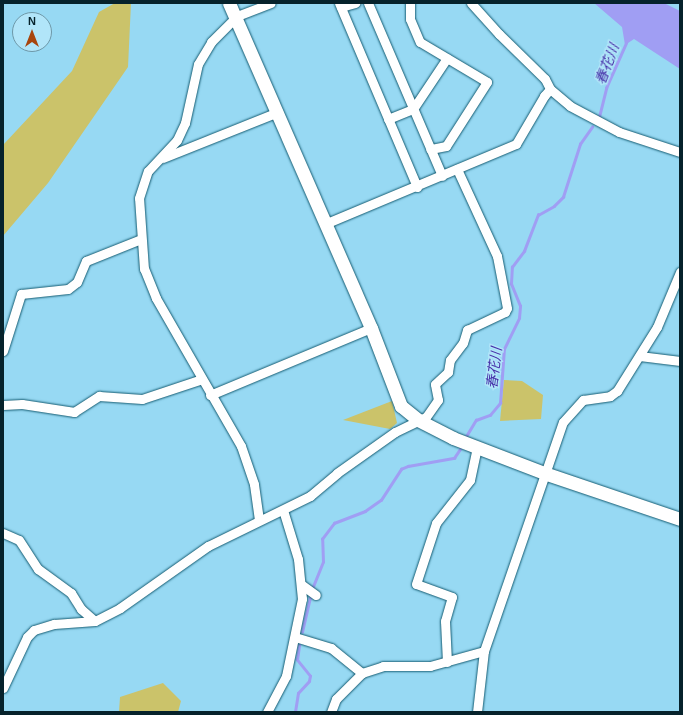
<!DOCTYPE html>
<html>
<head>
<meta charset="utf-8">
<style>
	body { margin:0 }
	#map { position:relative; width:683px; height:715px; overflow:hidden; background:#97d9f3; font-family:Helvetica,"Noto Sans JP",sans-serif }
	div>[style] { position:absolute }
	.green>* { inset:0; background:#cbc36a }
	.water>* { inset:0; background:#a09ef3 }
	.stream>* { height:2.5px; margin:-1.25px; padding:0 1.25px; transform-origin:1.25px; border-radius:1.25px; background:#a09ef3 }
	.roads { filter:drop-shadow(0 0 1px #155c72) drop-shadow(0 0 1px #155c72) }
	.street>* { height:9px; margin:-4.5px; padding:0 4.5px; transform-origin:4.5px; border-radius:4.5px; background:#fff }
	.secondary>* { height:13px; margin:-6.5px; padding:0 6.5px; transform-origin:6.5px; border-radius:6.5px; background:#fff }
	span { translate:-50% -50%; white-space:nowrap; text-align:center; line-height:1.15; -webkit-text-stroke:3px #b1e5f9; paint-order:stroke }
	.water-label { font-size:14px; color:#462fa8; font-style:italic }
	.frame { position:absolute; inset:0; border:4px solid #06222b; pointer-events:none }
	.north { position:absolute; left:12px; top:12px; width:40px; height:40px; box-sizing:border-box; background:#b1e5f9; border:1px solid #6d97a7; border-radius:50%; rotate:0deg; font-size:11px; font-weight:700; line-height:16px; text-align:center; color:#06222b }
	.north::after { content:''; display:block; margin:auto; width:14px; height:18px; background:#a8450d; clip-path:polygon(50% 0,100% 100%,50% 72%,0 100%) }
</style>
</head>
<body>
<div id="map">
	<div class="green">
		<i style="clip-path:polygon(115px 3px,131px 3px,128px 67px,48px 183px,3px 236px,3px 145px,72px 71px,99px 12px)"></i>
		<i style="clip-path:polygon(504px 380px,522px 381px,543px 395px,541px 419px,500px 421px)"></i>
		<i style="clip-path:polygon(392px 401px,397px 423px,390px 429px,343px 420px)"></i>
		<i style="clip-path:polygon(163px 683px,181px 701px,178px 712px,119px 712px,120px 697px)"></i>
	</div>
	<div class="water">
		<i style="clip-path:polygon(594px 3px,664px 3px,680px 11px,680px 69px,634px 39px,625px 45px,622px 27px)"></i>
	</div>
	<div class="stream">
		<i style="left:599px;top:117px;width:30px;rotate:-76deg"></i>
		<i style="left:606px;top:88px;width:49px;rotate:-66deg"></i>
		<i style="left:465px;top:438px;width:21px;rotate:-59deg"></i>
		<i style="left:476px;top:420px;width:15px;rotate:-20deg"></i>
		<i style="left:490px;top:415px;width:16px;rotate:-50deg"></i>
		<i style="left:500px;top:403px;width:54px;rotate:-85.8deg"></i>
		<i style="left:504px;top:349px;width:34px;rotate:-64deg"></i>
		<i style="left:519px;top:318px;width:12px;rotate:-85deg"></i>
		<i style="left:520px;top:306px;width:24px;rotate:-112deg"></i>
		<i style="left:511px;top:284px;width:17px;rotate:-87deg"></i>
		<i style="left:512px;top:267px;width:20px;rotate:-53deg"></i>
		<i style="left:524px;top:251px;width:39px;rotate:-69deg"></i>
		<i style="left:538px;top:215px;width:18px;rotate:-29deg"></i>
		<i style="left:554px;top:206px;width:13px;rotate:-45deg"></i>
		<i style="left:563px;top:197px;width:56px;rotate:-72.2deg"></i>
		<i style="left:580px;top:144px;width:21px;rotate:-55deg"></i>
		<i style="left:312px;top:589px;width:29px;rotate:-68deg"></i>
		<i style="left:323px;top:562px;width:23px;rotate:-92deg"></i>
		<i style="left:322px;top:539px;width:20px;rotate:-53deg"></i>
		<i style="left:334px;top:523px;width:33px;rotate:-21deg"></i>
		<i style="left:365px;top:511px;width:19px;rotate:-35deg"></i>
		<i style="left:381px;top:500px;width:37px;rotate:-57deg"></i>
		<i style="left:401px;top:469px;width:8px;rotate:-23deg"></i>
		<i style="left:408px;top:466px;width:47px;rotate:-9.9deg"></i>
		<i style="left:454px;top:458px;width:14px;rotate:-56deg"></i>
		<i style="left:302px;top:632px;width:39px;rotate:-77deg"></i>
		<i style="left:295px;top:712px;width:19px;rotate:-81deg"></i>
		<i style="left:298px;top:693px;width:16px;rotate:-47deg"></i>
		<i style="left:309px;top:681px;width:5px;rotate:-79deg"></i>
		<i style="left:310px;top:676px;width:21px;rotate:-129deg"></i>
		<i style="left:297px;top:660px;width:15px;rotate:-82deg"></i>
	</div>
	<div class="roads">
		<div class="street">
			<i style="left:339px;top:3px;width:200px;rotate:67deg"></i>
			<i style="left:368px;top:3px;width:188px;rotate:66.8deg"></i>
			<i style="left:410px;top:3px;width:16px;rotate:90deg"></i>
			<i style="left:410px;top:19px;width:25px;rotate:67deg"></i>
			<i style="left:420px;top:42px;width:78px;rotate:30.8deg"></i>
			<i style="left:487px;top:82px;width:76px;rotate:122.6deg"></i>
			<i style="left:446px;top:146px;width:16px;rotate:169deg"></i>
			<i style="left:471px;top:3px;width:42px;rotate:47.9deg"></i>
			<i style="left:499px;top:34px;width:64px;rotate:44.4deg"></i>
			<i style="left:545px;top:79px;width:11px;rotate:63deg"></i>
			<i style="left:550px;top:89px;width:26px;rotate:40deg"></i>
			<i style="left:570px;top:106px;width:55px;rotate:28deg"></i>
			<i style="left:619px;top:132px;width:64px;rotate:18.2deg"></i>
			<i style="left:341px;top:7px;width:15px;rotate:-16deg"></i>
			<i style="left:388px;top:119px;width:27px;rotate:-22deg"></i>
			<i style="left:413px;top:109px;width:61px;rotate:-56.3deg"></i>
			<i style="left:163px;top:158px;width:124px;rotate:-21.8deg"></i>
			<i style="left:327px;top:223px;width:205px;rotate:-22.7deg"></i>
			<i style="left:516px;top:144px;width:56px;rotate:-59.7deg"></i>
			<i style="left:544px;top:96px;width:9px;rotate:-49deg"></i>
			<i style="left:3px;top:351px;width:60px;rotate:-72.5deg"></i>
			<i style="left:21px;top:294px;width:47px;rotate:-6.1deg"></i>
			<i style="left:68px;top:289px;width:11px;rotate:-38deg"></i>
			<i style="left:77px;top:282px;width:23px;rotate:-67deg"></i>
			<i style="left:86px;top:261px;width:59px;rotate:-21.8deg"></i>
			<i style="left:640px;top:356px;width:40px;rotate:7.1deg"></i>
			<i style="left:210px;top:395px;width:174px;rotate:-22.6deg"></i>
			<i style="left:3px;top:405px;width:19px;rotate:-3deg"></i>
			<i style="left:22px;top:404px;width:53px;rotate:8.7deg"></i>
			<i style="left:74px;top:412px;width:30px;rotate:-33deg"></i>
			<i style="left:99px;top:396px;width:43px;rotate:4deg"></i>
			<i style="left:142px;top:399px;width:63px;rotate:-18.4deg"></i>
			<i style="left:259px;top:520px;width:36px;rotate:-98deg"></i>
			<i style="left:254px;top:484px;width:40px;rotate:-108.9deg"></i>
			<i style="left:241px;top:446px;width:171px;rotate:-119.9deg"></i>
			<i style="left:156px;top:298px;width:31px;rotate:-112deg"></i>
			<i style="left:144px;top:269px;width:71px;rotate:-94deg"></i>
			<i style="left:139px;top:198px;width:28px;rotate:-72deg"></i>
			<i style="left:148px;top:171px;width:42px;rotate:-46.9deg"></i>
			<i style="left:177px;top:140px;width:19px;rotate:-65deg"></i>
			<i style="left:185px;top:123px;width:60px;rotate:-77.6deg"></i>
			<i style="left:198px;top:64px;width:26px;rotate:-59deg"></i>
			<i style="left:211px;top:42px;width:37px;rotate:-45deg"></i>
			<i style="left:237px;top:16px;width:36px;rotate:-21deg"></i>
			<i style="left:3px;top:533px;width:17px;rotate:24deg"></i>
			<i style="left:19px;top:540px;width:35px;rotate:57deg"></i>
			<i style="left:38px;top:569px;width:41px;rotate:36deg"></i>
			<i style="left:71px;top:593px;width:19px;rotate:58deg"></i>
			<i style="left:81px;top:609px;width:18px;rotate:41deg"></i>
			<i style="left:302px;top:585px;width:17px;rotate:36deg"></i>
			<i style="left:295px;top:637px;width:38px;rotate:17deg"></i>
			<i style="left:331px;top:648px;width:40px;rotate:39deg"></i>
			<i style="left:447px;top:662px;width:41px;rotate:-92.8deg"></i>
			<i style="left:445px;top:621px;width:25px;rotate:-74deg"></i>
			<i style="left:452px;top:597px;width:38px;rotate:-160deg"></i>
			<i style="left:416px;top:584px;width:64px;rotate:-71.8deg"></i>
			<i style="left:436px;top:523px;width:55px;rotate:-51.7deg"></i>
			<i style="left:470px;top:480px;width:34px;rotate:-78deg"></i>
			<i style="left:3px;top:688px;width:56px;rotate:-64.8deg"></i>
			<i style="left:27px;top:637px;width:10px;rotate:-45deg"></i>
			<i style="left:34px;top:630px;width:21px;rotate:-17deg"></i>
			<i style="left:54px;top:624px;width:41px;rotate:-4.2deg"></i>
			<i style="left:95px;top:621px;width:28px;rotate:-27deg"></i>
			<i style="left:120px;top:608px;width:108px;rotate:-35.2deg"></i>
			<i style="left:208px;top:546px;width:114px;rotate:-26.1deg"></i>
			<i style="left:310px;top:496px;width:35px;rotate:-40deg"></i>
			<i style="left:337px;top:473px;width:71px;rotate:-35.3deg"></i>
			<i style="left:395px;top:432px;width:34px;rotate:-26deg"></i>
			<i style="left:426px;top:417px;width:21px;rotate:-55deg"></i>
			<i style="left:438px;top:400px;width:16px;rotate:-101deg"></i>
			<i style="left:435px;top:384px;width:18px;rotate:-43deg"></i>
			<i style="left:448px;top:372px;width:12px;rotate:-81deg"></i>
			<i style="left:450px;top:360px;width:21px;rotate:-53deg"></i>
			<i style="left:463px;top:343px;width:14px;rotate:-73deg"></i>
			<i style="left:467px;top:330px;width:42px;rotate:-25.3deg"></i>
			<i style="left:505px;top:312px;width:4px;rotate:-63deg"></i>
			<i style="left:507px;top:308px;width:53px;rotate:-100.9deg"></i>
			<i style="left:497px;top:256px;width:96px;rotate:-114.7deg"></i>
			<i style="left:267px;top:712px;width:41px;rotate:-62.2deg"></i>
			<i style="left:286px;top:676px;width:79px;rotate:-78.3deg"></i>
			<i style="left:302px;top:599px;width:40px;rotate:-95.7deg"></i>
			<i style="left:298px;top:559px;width:51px;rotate:-107deg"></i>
			<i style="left:331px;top:712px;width:14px;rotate:-69deg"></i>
			<i style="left:336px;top:699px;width:37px;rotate:-45deg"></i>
			<i style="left:362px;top:673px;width:22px;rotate:-18deg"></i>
			<i style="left:383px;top:666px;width:47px"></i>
			<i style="left:430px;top:666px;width:56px;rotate:-15.5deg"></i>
			<i style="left:477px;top:712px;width:61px;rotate:-83.5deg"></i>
			<i style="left:484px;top:651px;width:242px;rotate:-71deg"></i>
			<i style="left:563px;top:422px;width:30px;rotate:-48deg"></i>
			<i style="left:583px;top:400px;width:27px;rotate:-8deg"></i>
			<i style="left:610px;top:396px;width:9px;rotate:-36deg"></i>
			<i style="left:617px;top:391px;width:75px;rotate:-58deg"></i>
			<i style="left:657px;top:327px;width:60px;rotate:-67.3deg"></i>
		</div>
		<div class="secondary">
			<i style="left:229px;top:3px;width:355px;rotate:66.4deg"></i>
			<i style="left:371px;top:328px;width:84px;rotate:69deg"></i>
			<i style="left:401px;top:406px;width:22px;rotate:39deg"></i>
			<i style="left:418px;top:420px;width:39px;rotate:27deg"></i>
			<i style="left:453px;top:438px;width:97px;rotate:21deg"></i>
			<i style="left:544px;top:473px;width:144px;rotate:18.7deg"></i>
		</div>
	</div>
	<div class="water-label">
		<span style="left:607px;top:64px;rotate:-69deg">春花川</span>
		<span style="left:494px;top:368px;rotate:-83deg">春花川</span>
	</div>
	<div class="frame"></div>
	<div class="north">N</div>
</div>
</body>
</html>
